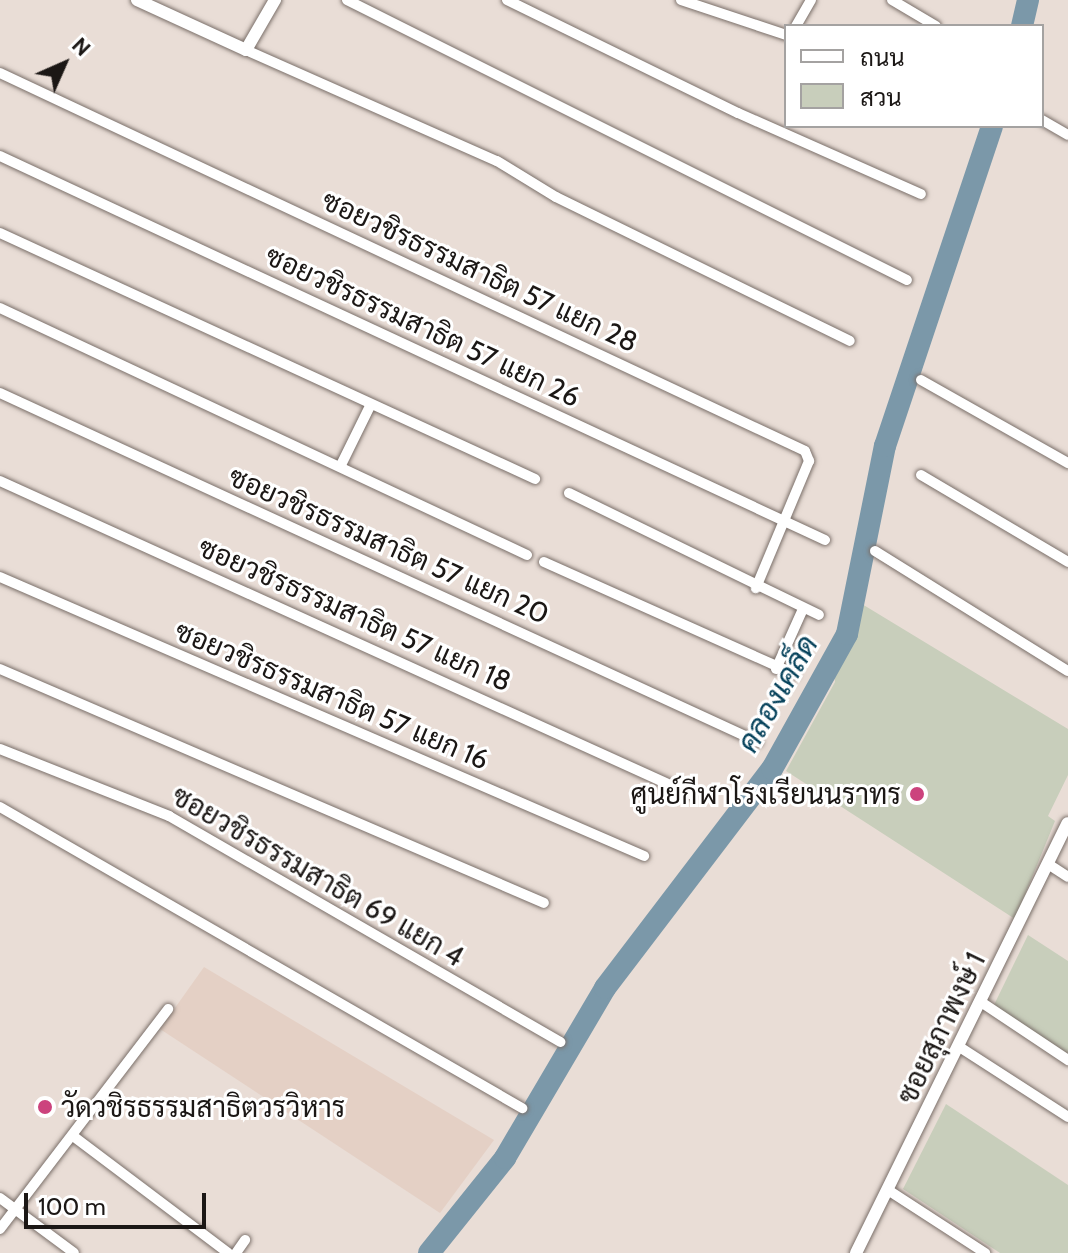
<!DOCTYPE html>
<html>
<head>
<meta charset="utf-8">
<style>
	body { margin:0 }
	#map { position:relative; width:1068px; height:1253px; overflow:hidden; background:#e9ddd6; font-family:Cabin,Sarabun,sans-serif }
	div>[style] { position:absolute }
	.built>* { inset:0; background:#e4d0c5 }
	.green>* { inset:0; background:#c8cebb }
	.river>* { height:22px; margin:-11px; padding:0 11px; transform-origin:11px; border-radius:11px; background:#7b98a9 }
	.roads { filter:drop-shadow(0 0 2px #7a6f69) drop-shadow(0 0 2px #7a6f69) }
	.minor>* { height:10px; margin:-5px; padding:0 5px; transform-origin:5px; border-radius:5px; background:#fff }
	.tertiary>* { height:12px; margin:-6px; padding:0 6px; transform-origin:6px; border-radius:6px; background:#fff }
	.dots>* { width:22px; height:22px; translate:-50% -50%; box-sizing:border-box; border:4px solid #fff; border-radius:50% }
	span { translate:-50% -50%; white-space:nowrap; text-align:center; line-height:1.15; -webkit-text-stroke:6px #fff; paint-order:stroke }
	.street-label { font-size:28px; color:#1b1715 }
	.poi-label { font-size:28px; color:#1b1715 }
	.right { translate:-100% -50%; text-align:right }
	.left { translate:0 -50%; text-align:left }
	.water-label { font-size:30px; color:#06425b; font-style:italic }
	.legend { position:absolute; left:784px; top:24px; width:260px; height:104px; box-sizing:border-box; background:#fff; border:2px solid #a4a2a1; margin:0; padding:10px 14px; list-style:none; font-size:24px; color:#1b1715 }
	.legend li { display:flex; align-items:center; gap:16px; height:40px }
	.legend b { width:40px; border:2px solid #a4a2a1 }
	.north { position:absolute; left:24px; top:24px; width:80px; height:80px; -webkit-text-stroke:6px #fff; paint-order:stroke; rotate:45deg; font-size:22px; font-weight:700; line-height:32px; text-align:center; color:#1b1715 }
	.north::after { content:''; display:block; margin:auto; width:28px; height:36px; background:#1b1715; clip-path:polygon(50% 0,100% 100%,50% 72%,0 100%) }
	.scale { position:absolute; left:24px; top:1193px; width:182px; height:36px; box-sizing:border-box; border:4px solid #1b1715; border-top:0; padding-left:10px; font-size:24px; line-height:28px; white-space:nowrap; color:#1b1715; -webkit-text-stroke:6px #fff; paint-order:stroke }
</style>
</head>
<body>
<div id="map">
	<div class="built">
		<i style="clip-path:polygon(204px 967px,494px 1140px,440px 1213px,160px 1029px)"></i>
	</div>
	<div class="green">
		<i style="clip-path:polygon(857px 601px,1068px 729px,1068px 775px,1048px 816px,1055px 821px,1015px 919px,786px 771px,835px 682px,833px 666px,851px 634px)"></i>
		<i style="clip-path:polygon(1028px 935px,1068px 961px,1068px 1054px,994px 1005px)"></i>
		<i style="clip-path:polygon(946px 1104px,1068px 1185px,1068px 1253px,1000px 1253px,903px 1189px)"></i>
	</div>
	<div class="river">
		<i style="left:1022px;top:26px;width:27px;rotate:-77deg"></i>
		<i style="left:429px;top:1253px;width:122px;rotate:-51.3deg"></i>
		<i style="left:505px;top:1158px;width:197px;rotate:-59.5deg"></i>
		<i style="left:605px;top:988px;width:275px;rotate:-52.7deg"></i>
		<i style="left:772px;top:769px;width:154px;rotate:-60.9deg"></i>
		<i style="left:847px;top:634px;width:192px;rotate:-78.6deg"></i>
		<i style="left:885px;top:446px;width:337px;rotate:-71.5deg"></i>
	</div>
	<div class="roads">
		<div class="minor">
			<i style="left:347px;top:0;width:626px;rotate:26.57deg"></i>
			<i style="left:507px;top:0;width:257px;rotate:26.1deg"></i>
			<i style="left:738px;top:113px;width:200px;rotate:23.9deg"></i>
			<i style="left:681px;top:0;width:111px;rotate:18.4deg"></i>
			<i style="left:892px;top:0;width:51px;rotate:30.6deg"></i>
			<i style="left:796px;top:26px;width:30px;rotate:-60deg"></i>
			<i style="left:246px;top:50px;width:274px;rotate:23.9deg"></i>
			<i style="left:497px;top:161px;width:69px;rotate:31.4deg"></i>
			<i style="left:556px;top:197px;width:327px;rotate:26.1deg"></i>
			<i style="left:0;top:73px;width:889px;rotate:25.15deg"></i>
			<i style="left:805px;top:451px;width:11px;rotate:68deg"></i>
			<i style="left:809px;top:461px;width:138px;rotate:112.7deg"></i>
			<i style="left:1042px;top:120px;width:30px;rotate:30deg"></i>
			<i style="left:0;top:156px;width:910px;rotate:24.96deg"></i>
			<i style="left:0;top:233px;width:589px;rotate:24.69deg"></i>
			<i style="left:0;top:308px;width:582px;rotate:25.11deg"></i>
			<i style="left:921px;top:380px;width:169px;rotate:29.5deg"></i>
			<i style="left:0;top:393px;width:834px;rotate:24.72deg"></i>
			<i style="left:341px;top:465px;width:66px;rotate:-63.8deg"></i>
			<i style="left:921px;top:475px;width:171px;rotate:30.6deg"></i>
			<i style="left:0;top:481px;width:758px;rotate:24.4deg"></i>
			<i style="left:569px;top:493px;width:278px;rotate:26deg"></i>
			<i style="left:875px;top:551px;width:227px;rotate:31.9deg"></i>
			<i style="left:544px;top:562px;width:274px;rotate:24.1deg"></i>
			<i style="left:0;top:577px;width:702px;rotate:23.42deg"></i>
			<i style="left:0;top:669px;width:592px;rotate:23.27deg"></i>
			<i style="left:776px;top:669px;width:66px;rotate:-65.8deg"></i>
			<i style="left:0;top:749px;width:182px;rotate:21.6deg"></i>
			<i style="left:169px;top:816px;width:452px;rotate:30deg"></i>
			<i style="left:0;top:807px;width:603px;rotate:29.97deg"></i>
			<i style="left:1048px;top:864px;width:24px;rotate:33deg"></i>
			<i style="left:981px;top:1002px;width:105px;rotate:33.7deg"></i>
			<i style="left:958px;top:1046px;width:131px;rotate:32.8deg"></i>
			<i style="left:73px;top:1136px;width:194px;rotate:37deg"></i>
			<i style="left:888px;top:1190px;width:116px;rotate:33deg"></i>
			<i style="left:0;top:1198px;width:92px;rotate:36.6deg"></i>
			<i style="left:0;top:1229px;width:277px;rotate:-52.6deg"></i>
			<i style="left:236px;top:1253px;width:16px;rotate:-55deg"></i>
		</div>
		<div class="tertiary">
			<i style="left:137px;top:0;width:120px;rotate:24.6deg"></i>
			<i style="left:246px;top:50px;width:58px;rotate:-59.9deg"></i>
			<i style="left:856px;top:1253px;width:479px;rotate:-63.8deg"></i>
		</div>
	</div>
	<div class="dots">
		<i style="left:917px;top:794px;background:#cc437d"></i>
		<i style="left:45px;top:1107px;background:#cc437d"></i>
	</div>
	<div class="street-label">
		<span style="left:480px;top:271px;rotate:25deg">ซอยวชิรธรรมสาธิต 57 แยก 28</span>
		<span style="left:423px;top:326px;rotate:25deg">ซอยวชิรธรรมสาธิต 57 แยก 26</span>
		<span style="left:389px;top:545px;rotate:24deg">ซอยวชิรธรรมสาธิต 57 แยก 20</span>
		<span style="left:355px;top:614px;rotate:24deg">ซอยวชิรธรรมสาธิต 57 แยก 18</span>
		<span style="left:332px;top:695px;rotate:23deg">ซอยวชิรธรรมสาธิต 57 แยก 16</span>
		<span style="left:318px;top:876px;rotate:30deg">ซอยวชิรธรรมสาธิต 69 แยก 4</span>
		<span style="left:941px;top:1028px;rotate:-64deg">ซอยสุภาพงษ์ 1</span>
	</div>
	<div class="poi-label">
		<span class="right" style="left:901px;top:794px">ศูนย์กีฬาโรงเรียนนราทร</span>
		<span class="left" style="left:61px;top:1107px">วัดวชิรธรรมสาธิตวรวิหาร</span>
	</div>
	<div class="water-label">
		<span style="left:778px;top:694px;rotate:-60deg">คลองเคล็ด</span>
	</div>
	<ul class="legend">
	<li><b style="height:10px;background:#fff"></b>ถนน</li>
	<li><b style="height:22px;background:#c8cebb"></b>สวน</li>
	</ul>
	<div class="north">N</div>
	<div class="scale">100 m</div>
</div>
</body>
</html>
